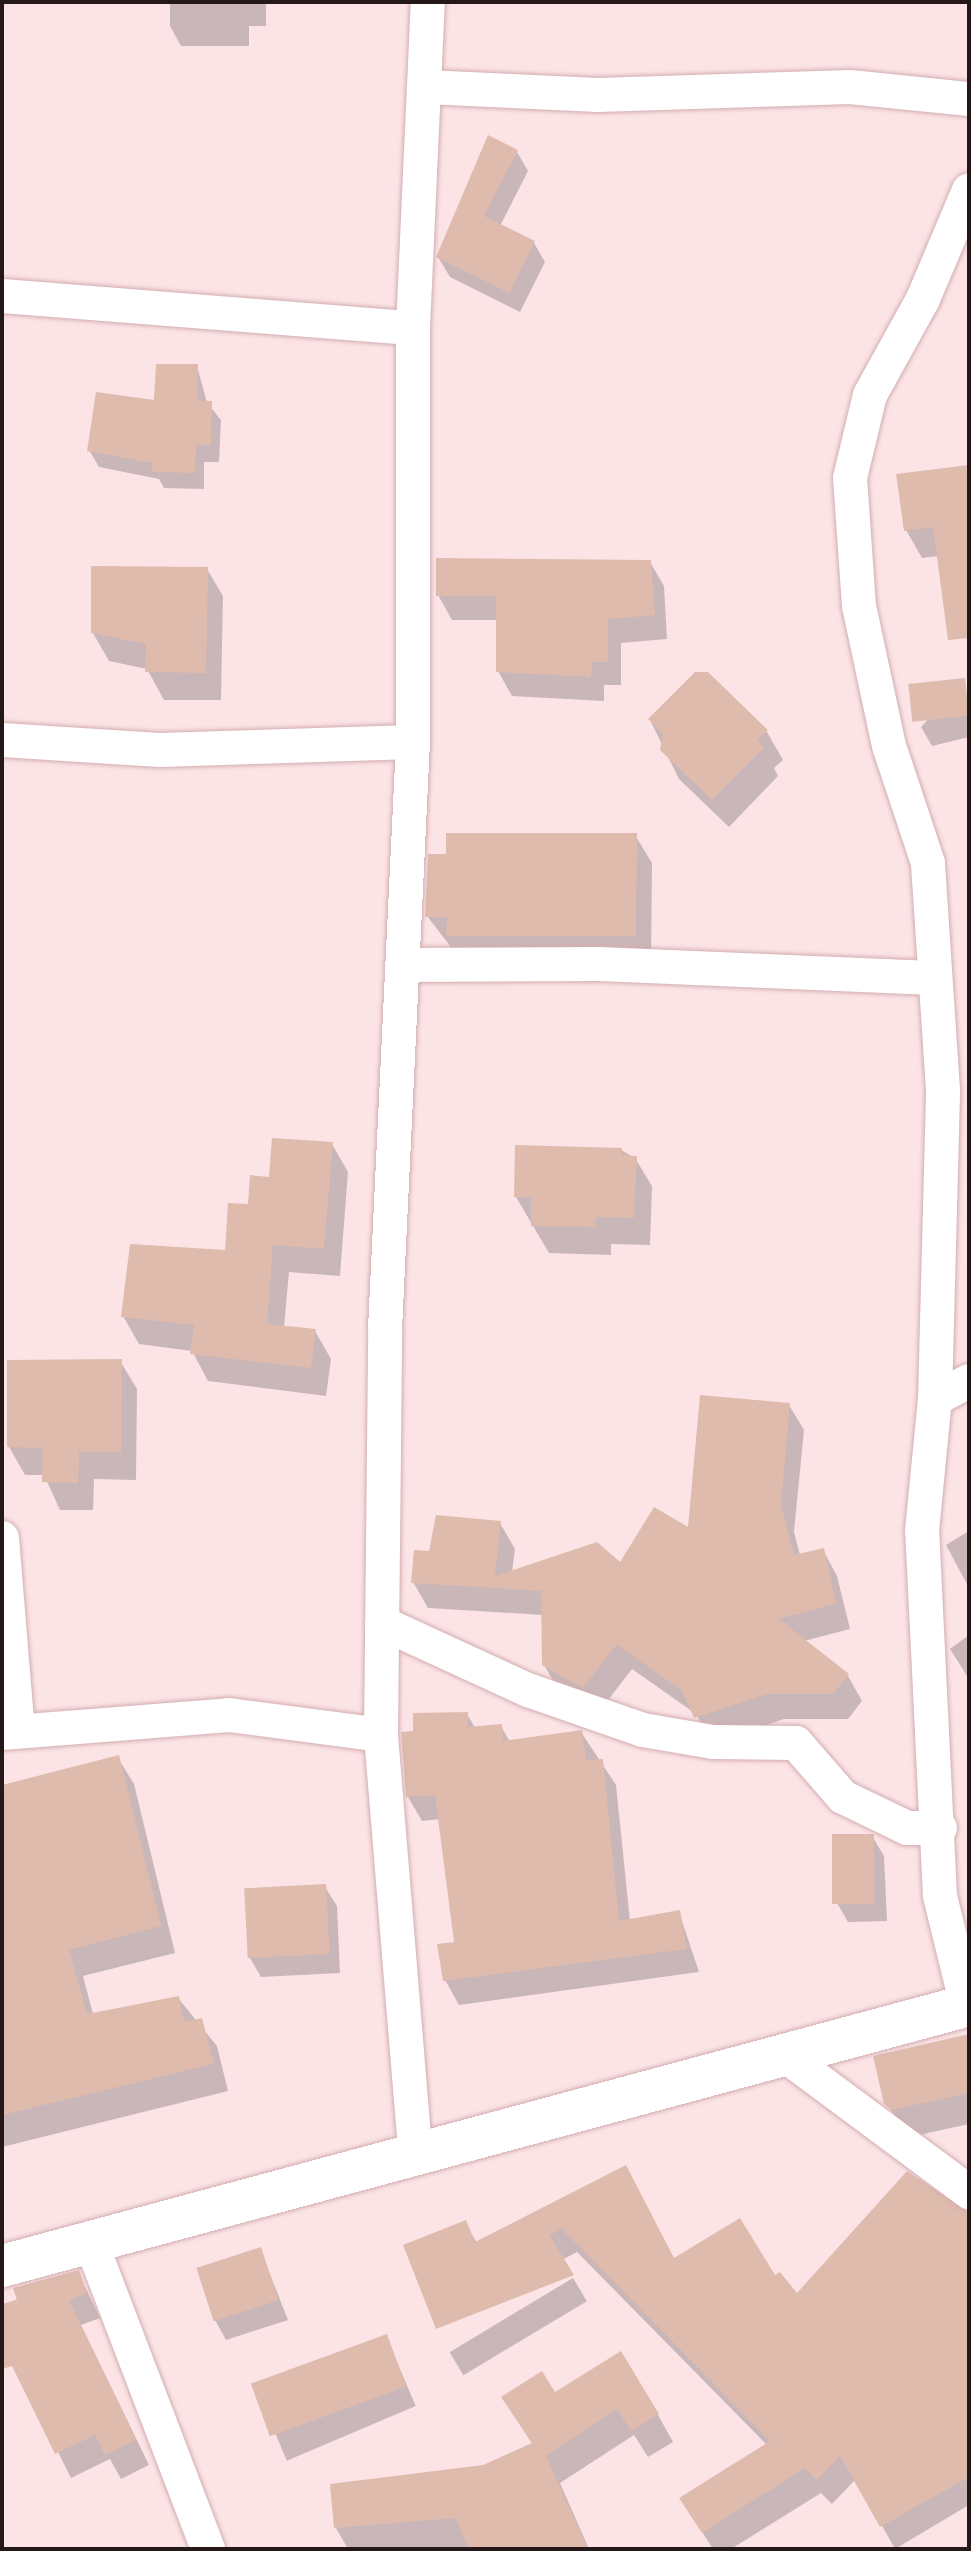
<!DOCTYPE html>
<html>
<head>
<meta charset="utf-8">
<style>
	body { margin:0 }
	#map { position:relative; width:971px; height:2551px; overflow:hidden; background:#fce4e6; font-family:Overpass,sans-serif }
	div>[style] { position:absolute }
	.shadow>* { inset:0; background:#0003; transform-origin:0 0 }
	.building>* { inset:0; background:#debbad; transform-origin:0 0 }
	.roads { filter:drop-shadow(0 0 2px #d3adb1) drop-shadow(0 0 2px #d3adb1) }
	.minor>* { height:34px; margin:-17px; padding:0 17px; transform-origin:17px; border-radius:17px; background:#fff }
	.tertiary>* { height:42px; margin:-21px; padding:0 21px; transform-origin:21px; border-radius:21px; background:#fff }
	span { translate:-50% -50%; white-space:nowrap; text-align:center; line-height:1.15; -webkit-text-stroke:6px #fff; paint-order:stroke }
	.frame { position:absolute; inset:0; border:4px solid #251819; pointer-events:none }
</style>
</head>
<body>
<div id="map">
	<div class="shadow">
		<i style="clip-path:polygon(170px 2px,266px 2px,266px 26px,249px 26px,249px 46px,181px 46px,170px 26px)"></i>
		<i style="clip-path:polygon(517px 152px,528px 171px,500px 226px,534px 243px,545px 262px,520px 312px,450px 277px,438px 257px)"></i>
		<i style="clip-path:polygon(197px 366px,207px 403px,221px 420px,219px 462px,204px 462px,204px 489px,164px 488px,159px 479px,99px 467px,89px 450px)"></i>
		<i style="clip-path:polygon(969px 467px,969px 611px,938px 556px,922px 558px,906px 530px)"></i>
		<i style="clip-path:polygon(650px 562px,664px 586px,667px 639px,621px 643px,621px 685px,604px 685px,604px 701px,512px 696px,498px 671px,498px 620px,452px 620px,438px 595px)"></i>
		<i style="clip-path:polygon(207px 569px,223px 596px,221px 700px,164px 700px,147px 669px,109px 661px,93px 633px)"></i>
		<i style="clip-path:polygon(707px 674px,767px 732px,783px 760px,774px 768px,778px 776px,729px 827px,679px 779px,650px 720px)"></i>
		<i style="clip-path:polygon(964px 680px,969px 737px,932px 746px,921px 727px)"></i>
		<i style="clip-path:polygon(635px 835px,652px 863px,651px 964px,464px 964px,427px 916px)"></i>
		<i style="clip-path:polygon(332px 1144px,348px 1172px,340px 1276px,289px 1272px,284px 1327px,315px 1331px,331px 1359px,326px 1396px,208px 1381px,192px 1351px,139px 1344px,123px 1316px,226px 1253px,271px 1179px)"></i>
		<i style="clip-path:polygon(621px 1150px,635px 1158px,652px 1186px,650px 1245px,611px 1244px,611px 1255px,549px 1253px,516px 1197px)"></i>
		<i style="clip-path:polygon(120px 1361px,137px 1389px,136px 1480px,94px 1479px,93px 1510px,60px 1510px,44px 1475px,25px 1475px,9px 1447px)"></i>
		<i style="clip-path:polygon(789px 1405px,804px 1430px,794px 1532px,800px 1555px,823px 1550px,837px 1576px,850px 1629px,804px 1641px,848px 1676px,862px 1701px,848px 1719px,784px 1719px,713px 1743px,696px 1714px,632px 1669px,598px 1713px,559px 1691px,544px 1665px,543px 1615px,428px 1608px,413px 1582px,430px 1554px,500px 1523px,515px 1549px,512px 1572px,621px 1565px,689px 1530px)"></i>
		<i style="clip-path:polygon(969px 1531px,969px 1588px,946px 1545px)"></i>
		<i style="clip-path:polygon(969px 1635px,969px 1679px,950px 1649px)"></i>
		<i style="clip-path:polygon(467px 1714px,475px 1728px,501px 1726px,510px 1742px,581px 1732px,616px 1785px,630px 1921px,679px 1912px,699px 1972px,459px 2005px,445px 1980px,456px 1944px,440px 1819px,422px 1821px,408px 1797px,415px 1733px)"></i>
		<i style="clip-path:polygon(118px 1758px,134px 1784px,175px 1953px,83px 1976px,93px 2014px,178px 1998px,217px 2046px,228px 2091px,2px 2147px,2px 1787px)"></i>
		<i style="clip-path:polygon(872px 1836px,884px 1856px,887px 1921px,848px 1922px,837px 1903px)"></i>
		<i style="clip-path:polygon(325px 1887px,337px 1906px,340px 1973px,261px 1977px,250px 1958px)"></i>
		<i style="clip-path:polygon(969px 2036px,969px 2124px,910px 2137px,886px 2103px)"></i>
		<i style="clip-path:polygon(626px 2168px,674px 2260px,775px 2278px,797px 2296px,969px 2213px,969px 2505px,895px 2549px,856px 2479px,832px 2504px,821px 2493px,731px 2549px,713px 2549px,697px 2524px,767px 2445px,577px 2252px,437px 2326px,465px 2223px,477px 2243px)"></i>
		<i style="clip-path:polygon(260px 2249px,288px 2320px,226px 2340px,215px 2320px)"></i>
		<i style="clip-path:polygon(78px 2272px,100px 2318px,81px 2325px,149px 2465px,121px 2479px,110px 2459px,71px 2478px,2px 2340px,2px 2306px)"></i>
		<i style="left:573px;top:2278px;width:27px;height:144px;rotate:59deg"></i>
		<i style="left:386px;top:2336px;width:76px;height:140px;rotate:67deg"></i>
		<i style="clip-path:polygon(555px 2395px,658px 2415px,673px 2442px,648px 2457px,634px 2435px,560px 2483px,589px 2549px,348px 2549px,336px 2528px,533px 2445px,520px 2425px)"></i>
	</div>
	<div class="building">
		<i style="clip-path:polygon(488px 135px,518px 150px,484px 216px,535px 241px,509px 293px,436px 257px)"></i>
		<i style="clip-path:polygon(156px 364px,198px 364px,198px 400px,212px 401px,211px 445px,196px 445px,195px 473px,152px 472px,152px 463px,87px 451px,96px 392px,154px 400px)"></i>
		<i style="clip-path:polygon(969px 465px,969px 638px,948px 640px,933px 527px,904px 531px,896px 474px)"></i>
		<i style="clip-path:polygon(436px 558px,651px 560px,655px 615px,608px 619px,608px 662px,592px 662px,591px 677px,496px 672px,496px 596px,436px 596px)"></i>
		<i style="clip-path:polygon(91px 566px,208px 567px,206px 673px,145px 672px,146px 644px,91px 633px)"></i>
		<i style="clip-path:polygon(695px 672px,708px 672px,768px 730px,757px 741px,764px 747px,712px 800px,660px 750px,663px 734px,648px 719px)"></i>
		<i style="left:965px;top:678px;width:38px;height:57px;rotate:84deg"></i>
		<i style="clip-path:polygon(446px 833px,637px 833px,636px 936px,446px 936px,447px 917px,425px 917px,428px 854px,446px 854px)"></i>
		<i style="clip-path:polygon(272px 1138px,333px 1142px,324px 1249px,273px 1245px,267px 1324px,316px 1329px,311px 1368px,190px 1354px,194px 1325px,121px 1317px,130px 1244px,225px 1250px,228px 1203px,248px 1204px,250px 1175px,269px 1177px)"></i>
		<i style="clip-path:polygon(515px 1145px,622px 1148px,622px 1155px,637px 1156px,634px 1218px,596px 1217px,595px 1227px,531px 1226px,531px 1197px,514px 1197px)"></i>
		<i style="clip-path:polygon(122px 1359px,121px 1452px,79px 1452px,78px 1483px,42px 1482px,42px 1448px,7px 1447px,7px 1360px)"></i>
		<i style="clip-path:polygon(700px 1395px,790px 1403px,781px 1505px,794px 1555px,824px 1548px,836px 1604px,779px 1619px,849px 1674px,833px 1694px,768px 1694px,694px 1718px,682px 1691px,617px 1644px,583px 1688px,542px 1665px,541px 1591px,411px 1583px,414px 1550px,429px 1551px,436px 1515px,501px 1521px,495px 1576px,597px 1542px,620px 1562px,654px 1507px,688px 1527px)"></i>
		<i style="clip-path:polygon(468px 1712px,468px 1727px,502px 1724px,503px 1741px,582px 1730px,586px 1760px,603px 1759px,619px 1921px,680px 1910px,687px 1949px,443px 1981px,437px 1944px,454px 1942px,435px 1795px,406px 1797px,401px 1732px,413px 1731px,413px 1713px)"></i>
		<i style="clip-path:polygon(119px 1755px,161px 1926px,69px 1950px,87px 2014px,179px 1996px,184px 2022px,202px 2018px,214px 2064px,2px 2115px,2px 1785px)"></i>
		<i style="left:832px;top:1834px;width:42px;height:70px"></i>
		<i style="left:326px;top:1884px;width:70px;height:82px;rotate:87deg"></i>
		<i style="clip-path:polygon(969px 2034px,969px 2093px,892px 2110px,884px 2104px,873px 2056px)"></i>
		<i style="clip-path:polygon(626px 2165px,674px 2258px,740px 2218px,775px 2275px,780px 2272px,797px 2293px,907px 2171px,969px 2212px,969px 2477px,880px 2527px,840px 2456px,817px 2480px,805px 2468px,702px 2533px,679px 2498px,770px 2441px,561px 2228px,550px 2236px,574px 2275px,436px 2329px,403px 2245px,466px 2220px,475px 2242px)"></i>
		<i style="left:261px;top:2247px;width:56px;height:68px;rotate:72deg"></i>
		<i style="clip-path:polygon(79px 2270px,87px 2293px,69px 2300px,136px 2440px,105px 2455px,95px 2435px,55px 2454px,12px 2366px,2px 2369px,2px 2304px,17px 2300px,13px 2288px)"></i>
		<i style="left:387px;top:2334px;width:56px;height:145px;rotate:70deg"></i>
		<i style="clip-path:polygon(621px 2351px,659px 2414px,631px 2431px,617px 2409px,546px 2456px,588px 2549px,469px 2549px,455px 2518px,334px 2528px,330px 2484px,483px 2465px,532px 2443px,501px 2397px,542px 2371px,555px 2392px)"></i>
	</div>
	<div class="roads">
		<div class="minor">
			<i style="left:426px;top:87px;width:172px;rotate:2.7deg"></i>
			<i style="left:598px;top:95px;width:252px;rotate:-1.8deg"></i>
			<i style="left:850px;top:87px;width:120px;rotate:5.8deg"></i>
			<i style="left:2px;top:296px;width:412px;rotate:4.5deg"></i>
			<i style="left:2px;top:740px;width:158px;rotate:3.6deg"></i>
			<i style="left:160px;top:750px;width:253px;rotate:-1.8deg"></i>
			<i style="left:403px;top:965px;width:196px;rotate:-0.3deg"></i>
			<i style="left:599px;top:964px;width:336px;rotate:2.4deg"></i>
			<i style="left:935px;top:1399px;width:38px;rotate:-28deg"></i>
			<i style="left:2px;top:1538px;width:194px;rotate:85.3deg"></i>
			<i style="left:382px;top:1623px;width:161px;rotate:24.7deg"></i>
			<i style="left:528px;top:1690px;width:122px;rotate:19.2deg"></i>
			<i style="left:643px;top:1730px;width:71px;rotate:9.7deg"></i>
			<i style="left:713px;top:1742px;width:83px;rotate:0.7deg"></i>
			<i style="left:796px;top:1743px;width:72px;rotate:49deg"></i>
			<i style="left:843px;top:1797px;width:71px;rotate:25.8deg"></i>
			<i style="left:907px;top:1828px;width:33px"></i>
			<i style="left:2px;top:1733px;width:228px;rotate:-4.5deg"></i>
			<i style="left:229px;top:1715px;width:153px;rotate:7.5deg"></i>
			<i style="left:967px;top:2006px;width:113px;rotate:-103.8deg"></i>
			<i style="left:940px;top:1896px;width:365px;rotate:-92.8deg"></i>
			<i style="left:922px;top:1531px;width:133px;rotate:-84.4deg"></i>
			<i style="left:935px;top:1399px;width:309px;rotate:-88.5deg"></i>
			<i style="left:943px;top:1090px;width:227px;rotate:-93.8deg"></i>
			<i style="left:928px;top:863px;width:123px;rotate:-108.4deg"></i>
			<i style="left:889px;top:746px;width:143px;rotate:-102.1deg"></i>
			<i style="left:859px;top:606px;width:128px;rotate:-94deg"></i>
			<i style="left:850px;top:478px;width:85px;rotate:-76.5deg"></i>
			<i style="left:870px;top:395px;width:110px;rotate:-61.1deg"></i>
			<i style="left:923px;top:299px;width:118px;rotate:-67.1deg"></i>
			<i style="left:783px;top:2054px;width:232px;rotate:36.6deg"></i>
			<i style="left:415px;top:2149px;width:415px;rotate:-94.7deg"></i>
			<i style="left:381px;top:1735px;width:406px;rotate:-89.4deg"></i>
			<i style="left:385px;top:1329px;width:588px;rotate:-87.27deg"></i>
			<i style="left:413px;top:742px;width:414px;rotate:-90deg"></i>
			<i style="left:413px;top:328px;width:326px;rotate:-87.4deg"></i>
			<i style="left:90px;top:2240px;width:331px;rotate:69.1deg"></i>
		</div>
		<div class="tertiary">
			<i style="left:2px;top:2266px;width:1002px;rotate:-15.1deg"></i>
		</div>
	</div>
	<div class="frame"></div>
</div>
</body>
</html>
